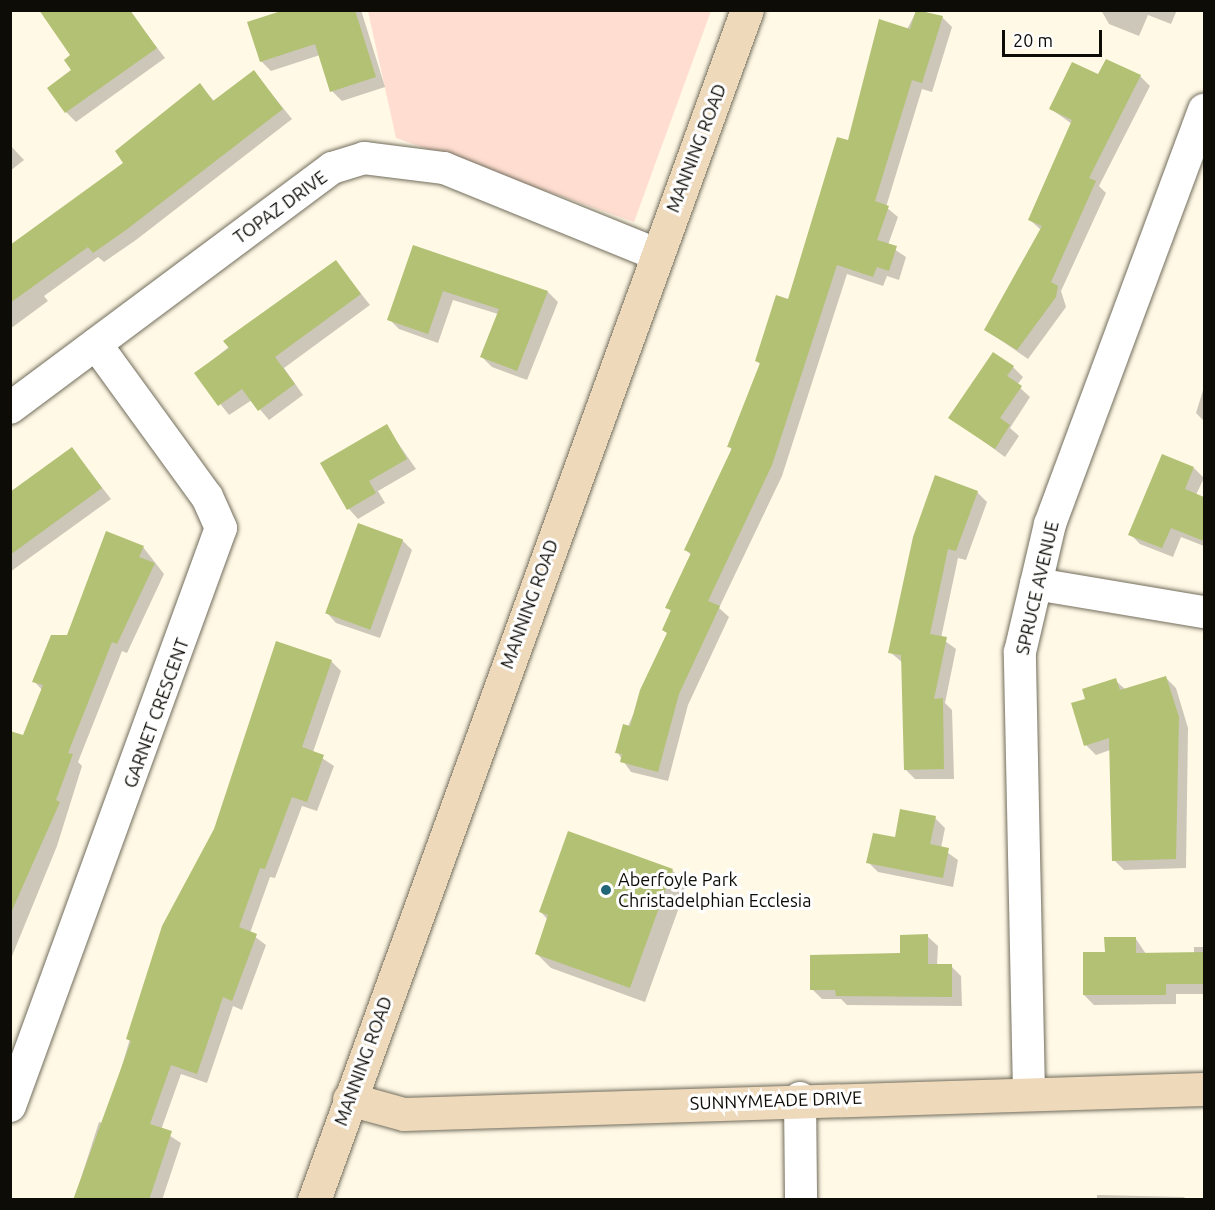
<!DOCTYPE html>
<html>
<head>
<meta charset="utf-8">
<style>
	body { margin:0 }
	#map { position:relative; width:1215px; height:1210px; overflow:hidden; background:#fff9e6; font-family:Ubuntu,sans-serif }
	div>[style] { position:absolute }
	.green>* { inset:0; background:#ffded1 }
	.shadow>* { inset:0; background:#0003; transform-origin:0 0 }
	.building>* { inset:0; background:#b3c174; transform-origin:0 0 }
	.roads { filter:drop-shadow(0 0 2px #736d5d) drop-shadow(0 0 2px #736d5d) }
	.street>* { height:32px; margin:-16px; padding:0 16px; transform-origin:16px; border-radius:16px; background:#fff }
	.secondary>* { height:33px; margin:-16.5px; padding:0 16.5px; transform-origin:16.5px; border-radius:16.5px; background:#eed9bb }
	.dots>* { width:16px; height:16px; translate:-50% -50%; box-sizing:border-box; border:3px solid #fff; border-radius:50% }
	span { translate:-50% -50%; white-space:nowrap; text-align:center; line-height:1.15; -webkit-text-stroke:6px #fff; paint-order:stroke }
	.street-label { font-size:18px; color:#0e0c07 }
	.poi-label { font-size:18px; color:#0e0c07 }
	.left { translate:0 -50%; text-align:left }
	.frame { position:absolute; inset:0; border:12px solid #0e0c07; pointer-events:none }
	.scale { position:absolute; left:1002px; top:30px; width:100px; height:27px; box-sizing:border-box; border:3px solid #0e0c07; border-top:0; padding-left:8px; font-size:18px; line-height:21px; white-space:nowrap; color:#0e0c07; -webkit-text-stroke:4px #fff; paint-order:stroke }
</style>
</head>
<body>
<div id="map">
	<div class="green">
		<i style="clip-path:polygon(368px 11px,711px 11px,634px 222px,396px 138px)"></i>
	</div>
	<div class="shadow">
		<i style="clip-path:polygon(289px 10px,361px 10px,385px 87px,342px 101px,332px 91px,320px 55px,271px 71px,261px 61px)"></i>
		<i style="clip-path:polygon(917px 10px,942px 17px,952px 27px,932px 92px,922px 89px,886px 207px,898px 217px,888px 245px,906px 257px,899px 280px,887px 276px,883px 286px,847px 274px,782px 476px,719px 608px,729px 617px,688px 705px,668px 781px,631px 772px,617px 752px,668px 634px,672px 612px,667px 607px,691px 555px,686px 550px,732px 450px,729px 446px,761px 365px,757px 361px,789px 300px,849px 142px)"></i>
		<i style="clip-path:polygon(1101px 10px,1177px 10px,1171px 24px,1148px 15px,1139px 36px,1109px 24px)"></i>
		<i style="clip-path:polygon(129px 11px,165px 58px,76px 122px,66px 112px,73px 70px)"></i>
		<i style="clip-path:polygon(254px 72px,292px 119px,136px 240px,104px 262px,98px 257px,44px 296px,48px 301px,10px 329px,10px 246px,125px 163px,200px 85px,214px 101px)"></i>
		<i style="clip-path:polygon(1099px 76px,1140px 76px,1150px 86px,1099px 186px,1106px 193px,1061px 291px,1066px 307px,1028px 359px,986px 330px,1041px 230px,1030px 220px,1072px 124px,1051px 109px)"></i>
		<i style="clip-path:polygon(10px 145px,24px 160px,10px 171px)"></i>
		<i style="clip-path:polygon(414px 247px,548px 292px,558px 302px,527px 380px,492px 367px,482px 357px,498px 314px,453px 300px,438px 343px,399px 329px,389px 319px)"></i>
		<i style="clip-path:polygon(336px 262px,370px 305px,284px 368px,303px 395px,269px 420px,252px 400px,229px 415px,196px 373px)"></i>
		<i style="clip-path:polygon(1013px 367px,1023px 377px,1017px 385px,1030px 397px,1010px 428px,1019px 436px,1005px 457px,950px 417px)"></i>
		<i style="clip-path:polygon(1204px 387px,1204px 421px,1196px 413px)"></i>
		<i style="clip-path:polygon(386px 426px,416px 469px,378px 491px,385px 503px,358px 519px,349px 509px)"></i>
		<i style="clip-path:polygon(72px 449px,111px 499px,10px 572px,10px 494px)"></i>
		<i style="clip-path:polygon(1194px 468px,1204px 478px,1196px 495px,1204px 499px,1204px 546px,1181px 537px,1173px 557px,1140px 544px,1130px 534px)"></i>
		<i style="clip-path:polygon(977px 492px,987px 502px,966px 560px,958px 558px,941px 638px,956px 649px,945px 703px,952px 710px,954px 779px,915px 779px,905px 769px,903px 663px,890px 652px)"></i>
		<i style="clip-path:polygon(402px 540px,412px 550px,380px 638px,336px 623px,327px 613px)"></i>
		<i style="clip-path:polygon(143px 547px,164px 574px,127px 653px,122px 651px,78px 762px,82px 766px,57px 846px,10px 961px,10px 732px,24px 737px,42px 690px,34px 681px)"></i>
		<i style="clip-path:polygon(331px 661px,341px 671px,313px 752px,334px 766px,317px 811px,302px 806px,275px 878px,270px 877px,250px 933px,266px 945px,242px 1010px,233px 1006px,207px 1083px,181px 1074px,161px 1130px,181px 1143px,162px 1200px,74px 1200px,99px 1122px,105px 1124px,163px 926px)"></i>
		<i style="clip-path:polygon(1166px 678px,1176px 688px,1188px 728px,1186px 868px,1124px 870px,1114px 860px,1110px 750px,1096px 755px,1086px 745px,1087px 700px,1115px 680px,1126px 690px)"></i>
		<i style="clip-path:polygon(935px 818px,945px 828px,941px 848px,958px 860px,953px 887px,878px 872px,868px 862px)"></i>
		<i style="clip-path:polygon(672px 870px,687px 885px,645px 1002px,551px 968px,536px 953px,548px 920px,540px 911px)"></i>
		<i style="clip-path:polygon(927px 936px,938px 946px,937px 966px,951px 966px,961px 976px,962px 1006px,847px 1005px,841px 999px,822px 999px,812px 989px,901px 955px)"></i>
		<i style="clip-path:polygon(1136px 939px,1146px 954px,1194px 954px,1194px 947px,1204px 947px,1204px 994px,1176px 994px,1176px 1004px,1094px 1005px,1084px 995px,1106px 954px)"></i>
		<i style="clip-path:polygon(1097px 1195px,1184px 1197px,1187px 1200px,1097px 1200px)"></i>
		<i style="left:914px;top:1198px;width:113px;height:2px"></i>
	</div>
	<div class="building">
		<i style="clip-path:polygon(39px 10px,130px 10px,157px 48px,65px 113px,47px 88px,71px 70px,64px 60px,70px 55px)"></i>
		<i style="clip-path:polygon(284px 10px,355px 10px,376px 77px,330px 92px,315px 44px,260px 62px,247px 22px)"></i>
		<i style="clip-path:polygon(916px 10px,943px 16px,922px 83px,912px 80px,875px 201px,889px 206px,877px 240px,897px 246px,889px 271px,877px 267px,873px 277px,837px 265px,772px 465px,708px 601px,720px 606px,679px 694px,658px 772px,620px 762px,622px 754px,615px 753px,623px 724px,630px 726px,640px 690px,667px 633px,662px 630px,671px 610px,665px 608px,691px 553px,684px 550px,732px 448px,727px 447px,760px 363px,755px 361px,776px 295px,788px 299px,837px 137px,848px 140px,879px 19px,910px 29px)"></i>
		<i style="clip-path:polygon(1106px 59px,1141px 75px,1089px 178px,1096px 181px,1051px 282px,1058px 286px,1056px 297px,1017px 350px,984px 330px,1042px 226px,1028px 220px,1072px 120px,1049px 109px,1072px 62px,1098px 74px)"></i>
		<i style="clip-path:polygon(254px 70px,283px 109px,126px 230px,93px 253px,88px 247px,10px 303px,10px 245px,123px 163px,115px 151px,200px 83px,213px 101px)"></i>
		<i style="clip-path:polygon(413px 245px,548px 291px,517px 371px,480px 357px,499px 309px,443px 291px,428px 334px,387px 320px)"></i>
		<i style="clip-path:polygon(336px 260px,361px 294px,275px 357px,295px 384px,258px 411px,242px 389px,218px 406px,194px 373px,229px 348px,223px 341px)"></i>
		<i style="clip-path:polygon(993px 352px,1014px 366px,1007px 376px,1022px 386px,1000px 418px,1010px 425px,995px 449px,948px 418px)"></i>
		<i style="clip-path:polygon(387px 424px,407px 459px,369px 481px,376px 493px,347px 510px,320px 463px)"></i>
		<i style="clip-path:polygon(72px 447px,102px 488px,10px 555px,10px 492px)"></i>
		<i style="clip-path:polygon(1162px 454px,1194px 467px,1185px 489px,1204px 497px,1204px 541px,1171px 528px,1162px 548px,1128px 535px)"></i>
		<i style="clip-path:polygon(935px 475px,978px 491px,956px 551px,948px 549px,930px 634px,947px 637px,934px 699px,943px 698px,944px 769px,904px 770px,901px 655px,888px 653px,913px 537px)"></i>
		<i style="left:358px;top:523px;width:48px;height:96px;rotate:20deg"></i>
		<i style="clip-path:polygon(106px 531px,144px 546px,139px 557px,155px 563px,117px 644px,112px 642px,68px 753px,73px 754px,56px 800px,60px 802px,10px 915px,10px 731px,23px 735px,43px 685px,32px 682px,51px 635px,67px 635px)"></i>
		<i style="clip-path:polygon(276px 641px,332px 660px,302px 747px,324px 755px,307px 802px,292px 797px,265px 869px,260px 868px,239px 927px,257px 934px,232px 1001px,223px 997px,197px 1074px,171px 1065px,150px 1124px,172px 1131px,149px 1200px,73px 1200px,131px 1041px,126px 1039px,162px 926px,214px 829px)"></i>
		<i style="clip-path:polygon(1166px 676px,1179px 717px,1176px 859px,1112px 861px,1109px 738px,1084px 746px,1071px 703px,1085px 699px,1082px 689px,1116px 678px,1120px 690px)"></i>
		<i style="clip-path:polygon(900px 809px,936px 816px,930px 844px,949px 848px,943px 878px,866px 863px,873px 833px,895px 837px)"></i>
		<i style="clip-path:polygon(568px 831px,673px 869px,630px 988px,535px 954px,548px 915px,539px 912px)"></i>
		<i style="clip-path:polygon(928px 934px,928px 964px,952px 964px,952px 997px,836px 996px,835px 990px,810px 990px,810px 955px,900px 953px,900px 935px)"></i>
		<i style="clip-path:polygon(1104px 937px,1136px 937px,1136px 953px,1204px 952px,1204px 984px,1166px 984px,1166px 995px,1083px 995px,1083px 952px,1105px 952px)"></i>
	</div>
	<div class="roads">
		<div class="street">
			<i style="left:10px;top:408px;width:402px;rotate:-36.7deg"></i>
			<i style="left:332px;top:168px;width:34px;rotate:-17deg"></i>
			<i style="left:364px;top:158px;width:81px;rotate:7.1deg"></i>
			<i style="left:444px;top:168px;width:229px;rotate:22.1deg"></i>
			<i style="left:1036px;top:584px;width:170px;rotate:9.5deg"></i>
			<i style="left:1029px;top:1093px;width:441px;rotate:-91.2deg"></i>
			<i style="left:1020px;top:652px;width:131px;rotate:-76.8deg"></i>
			<i style="left:1050px;top:524px;width:442px;rotate:-69.6deg"></i>
			<i style="left:800px;top:1098px;width:102px;rotate:89.4deg"></i>
			<i style="left:10px;top:1106px;width:615px;rotate:-69.95deg"></i>
			<i style="left:221px;top:528px;width:34px;rotate:-114deg"></i>
			<i style="left:207px;top:497px;width:189px;rotate:-126deg"></i>
		</div>
		<div class="secondary">
			<i style="left:349px;top:1099px;width:57px;rotate:15.3deg"></i>
			<i style="left:404px;top:1114px;width:800px;rotate:-1.79deg"></i>
			<i style="left:314px;top:1200px;width:1266px;rotate:-70.01deg"></i>
		</div>
	</div>
	<div class="dots">
		<i style="left:606px;top:890px;background:#216777"></i>
	</div>
	<div class="street-label">
		<span style="left:696px;top:148px;rotate:-69deg">MANNING ROAD</span>
		<span style="left:280px;top:207px;rotate:-36deg">TOPAZ DRIVE</span>
		<span style="left:1037px;top:588px;rotate:-77deg">SPRUCE AVENUE</span>
		<span style="left:529px;top:604px;rotate:-70deg">MANNING ROAD</span>
		<span style="left:156px;top:713px;rotate:-70deg">GARNET CRESCENT</span>
		<span style="left:363px;top:1061px;rotate:-70deg">MANNING ROAD</span>
		<span style="left:776px;top:1100px;rotate:-2deg">SUNNYMEADE DRIVE</span>
	</div>
	<div class="poi-label">
		<span class="left" style="left:618px;top:890px">Aberfoyle Park<br>Christadelphian Ecclesia</span>
	</div>
	<div class="frame"></div>
	<div class="scale">20 m</div>
</div>
</body>
</html>
